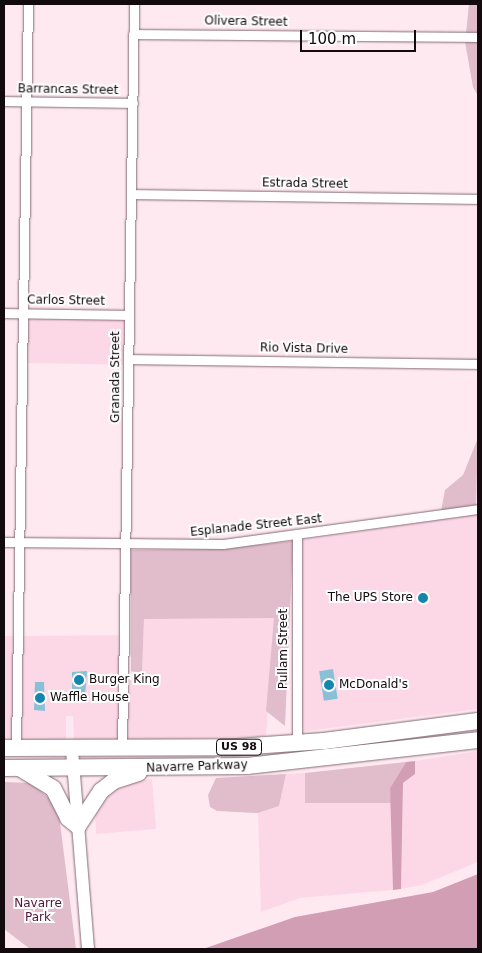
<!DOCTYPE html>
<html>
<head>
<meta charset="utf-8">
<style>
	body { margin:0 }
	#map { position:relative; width:482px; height:953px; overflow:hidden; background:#ffe9f1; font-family:"DejaVu Sans",sans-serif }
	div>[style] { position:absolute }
	.built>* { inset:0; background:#fcd8e6; transform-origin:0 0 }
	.green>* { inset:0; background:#e1bccb }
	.water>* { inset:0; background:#d19eb3 }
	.building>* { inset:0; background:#89bfd7; transform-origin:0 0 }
	.roads { filter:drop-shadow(0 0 1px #836b74) drop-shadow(0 0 1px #836b74) }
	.street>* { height:9px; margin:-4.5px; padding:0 4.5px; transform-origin:4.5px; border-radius:4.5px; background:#fff }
	.secondary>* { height:12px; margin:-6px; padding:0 6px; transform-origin:6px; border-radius:6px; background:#fff }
	.highway>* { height:16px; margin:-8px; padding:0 8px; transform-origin:8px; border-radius:8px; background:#fff }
	.dots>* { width:14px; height:14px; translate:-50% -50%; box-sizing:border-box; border:2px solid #fdfdfd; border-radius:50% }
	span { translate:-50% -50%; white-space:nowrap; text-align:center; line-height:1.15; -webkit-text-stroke:4px #fdfdfd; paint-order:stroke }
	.shield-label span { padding:1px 4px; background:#fdfdfd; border:1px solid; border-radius:4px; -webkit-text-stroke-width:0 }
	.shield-label { font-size:11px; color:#130a0e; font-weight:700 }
	.street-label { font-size:12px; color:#130a0e }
	.poi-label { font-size:12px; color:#130a0e }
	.right { translate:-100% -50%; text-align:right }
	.left { translate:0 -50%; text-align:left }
	.park-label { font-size:12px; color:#521635 }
	.frame { position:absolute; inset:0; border:5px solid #130a0e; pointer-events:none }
	.scale { position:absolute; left:300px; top:30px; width:116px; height:22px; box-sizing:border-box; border:2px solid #130a0e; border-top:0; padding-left:6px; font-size:15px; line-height:18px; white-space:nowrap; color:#130a0e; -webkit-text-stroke:4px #fdfdfd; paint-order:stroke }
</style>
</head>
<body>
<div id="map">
	<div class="built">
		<i style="left:25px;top:318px;width:100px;height:45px;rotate:1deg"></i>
		<i style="clip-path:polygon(478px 514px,478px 709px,299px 732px,301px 540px)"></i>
		<i style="clip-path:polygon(275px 618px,266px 736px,126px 741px,131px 671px,142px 672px,144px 619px)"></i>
		<i style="clip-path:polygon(120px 635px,118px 741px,74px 740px,73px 716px,66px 716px,66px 740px,20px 739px,21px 636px)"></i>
		<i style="clip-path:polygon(4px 636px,14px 636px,12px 739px,4px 739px)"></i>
		<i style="clip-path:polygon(478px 751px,478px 862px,422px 885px,401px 889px,403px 783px,415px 774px,415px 761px)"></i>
		<i style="clip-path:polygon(305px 773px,305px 802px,391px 803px,393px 890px,300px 898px,261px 912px,258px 813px,279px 806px,286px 774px)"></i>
		<i style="clip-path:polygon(152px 779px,156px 829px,96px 834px,95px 809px,106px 794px,126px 782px)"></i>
	</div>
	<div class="green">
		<i style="clip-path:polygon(469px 4px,478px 4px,478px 33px,466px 33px)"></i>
		<i style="clip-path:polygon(465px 42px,478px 42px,478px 96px,473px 87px)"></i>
		<i style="clip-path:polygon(478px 438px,476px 505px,441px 511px,445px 490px,463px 475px)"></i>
		<i style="clip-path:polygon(293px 541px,285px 726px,266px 711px,274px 618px,144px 619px,142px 673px,131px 671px,131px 550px,223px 549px)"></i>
		<i style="clip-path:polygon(406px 762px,390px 788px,391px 803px,305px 803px,305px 773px)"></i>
		<i style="clip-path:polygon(286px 774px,279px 806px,258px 813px,217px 811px,210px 807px,208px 795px,216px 778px)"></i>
		<i style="clip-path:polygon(4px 782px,31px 783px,50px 799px,59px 815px,76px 949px,30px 949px,4px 929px)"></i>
	</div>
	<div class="water">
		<i style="clip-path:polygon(415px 761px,415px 774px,403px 783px,401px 889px,393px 890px,390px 788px,406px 762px)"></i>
		<i style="clip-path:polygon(478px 874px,478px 949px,203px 949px,295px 917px,433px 892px)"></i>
	</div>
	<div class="building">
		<i style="left:333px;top:669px;width:30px;height:14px;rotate:81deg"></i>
		<i style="clip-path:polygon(87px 671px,85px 697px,72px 697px,72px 672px)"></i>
		<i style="clip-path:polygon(35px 682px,44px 682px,45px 711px,34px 710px)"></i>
	</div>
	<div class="roads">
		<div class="street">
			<i style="left:133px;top:34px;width:345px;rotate:0.5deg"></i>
			<i style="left:4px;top:101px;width:129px;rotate:0.9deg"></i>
			<i style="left:132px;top:194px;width:346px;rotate:0.8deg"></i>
			<i style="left:4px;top:313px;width:124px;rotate:0.9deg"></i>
			<i style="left:129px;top:359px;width:349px;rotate:0.8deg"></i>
			<i style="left:297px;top:536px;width:209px;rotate:90deg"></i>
			<i style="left:4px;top:542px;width:219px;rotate:0.5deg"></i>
			<i style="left:223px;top:544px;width:257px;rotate:-7.8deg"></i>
			<i style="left:16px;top:748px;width:744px;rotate:-89.08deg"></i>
			<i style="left:122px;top:750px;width:746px;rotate:-89.08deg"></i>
		</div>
		<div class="secondary">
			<i style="left:72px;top:750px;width:200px;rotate:85.4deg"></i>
		</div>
		<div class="highway">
			<i style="left:4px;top:748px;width:233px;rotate:-0.2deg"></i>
			<i style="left:237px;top:747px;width:87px;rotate:-3.9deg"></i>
			<i style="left:324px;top:741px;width:155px;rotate:-7.4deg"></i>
			<i style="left:4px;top:768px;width:243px;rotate:-0.5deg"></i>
			<i style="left:247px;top:766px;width:232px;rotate:-6.4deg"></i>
			<i style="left:21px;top:769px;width:37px;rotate:31deg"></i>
			<i style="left:53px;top:788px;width:34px;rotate:63deg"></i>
			<i style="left:68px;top:818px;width:13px;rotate:39deg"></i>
			<i style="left:78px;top:826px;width:42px;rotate:-56.7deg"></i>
			<i style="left:101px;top:791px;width:16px;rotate:-38deg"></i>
			<i style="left:114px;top:781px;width:26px;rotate:-18deg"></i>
		</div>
	</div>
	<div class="dots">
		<i style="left:423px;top:598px;background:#1485ac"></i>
		<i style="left:79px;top:680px;background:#1485ac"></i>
		<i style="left:329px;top:685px;background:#1485ac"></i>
		<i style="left:40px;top:698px;background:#1485ac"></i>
	</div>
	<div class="shield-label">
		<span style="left:239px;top:747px">US 98</span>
	</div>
	<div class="street-label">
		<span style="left:246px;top:22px;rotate:1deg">Olivera Street</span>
		<span style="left:68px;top:90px;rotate:1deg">Barrancas Street</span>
		<span style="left:305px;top:184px;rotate:1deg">Estrada Street</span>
		<span style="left:66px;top:301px;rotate:1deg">Carlos Street</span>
		<span style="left:304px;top:349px;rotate:1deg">Rio Vista Drive</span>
		<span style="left:116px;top:377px;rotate:-90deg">Granada Street</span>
		<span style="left:256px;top:526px;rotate:-6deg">Esplanade Street East</span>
		<span style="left:284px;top:649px;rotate:-90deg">Pullam Street</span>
		<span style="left:197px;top:767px;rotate:-2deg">Navarre Parkway</span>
	</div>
	<div class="poi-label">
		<span class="right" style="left:413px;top:598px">The UPS Store</span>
		<span class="left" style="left:89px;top:680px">Burger King</span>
		<span class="left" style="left:339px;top:685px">McDonald's</span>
		<span class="left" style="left:50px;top:698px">Waffle House</span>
	</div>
	<div class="park-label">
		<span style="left:38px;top:911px">Navarre<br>Park</span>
	</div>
	<div class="frame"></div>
	<div class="scale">100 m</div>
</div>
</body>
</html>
